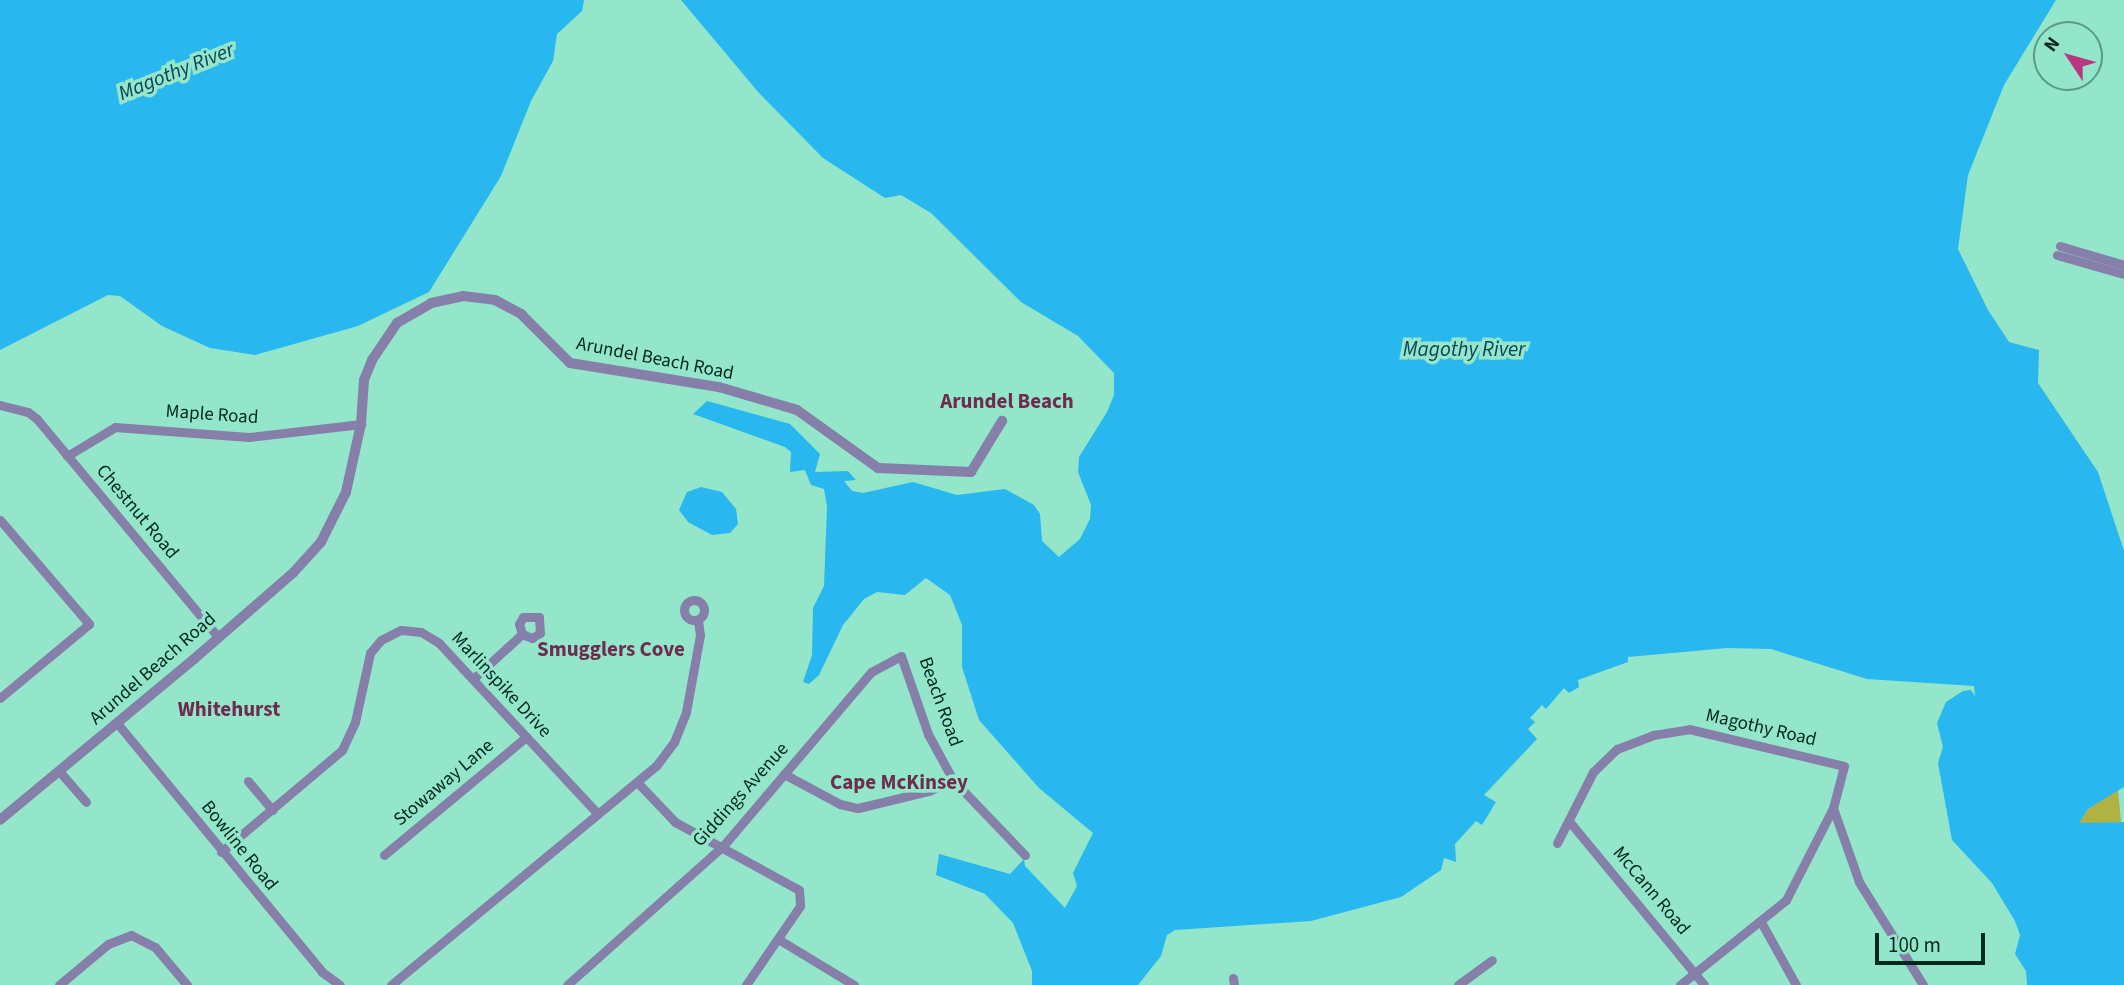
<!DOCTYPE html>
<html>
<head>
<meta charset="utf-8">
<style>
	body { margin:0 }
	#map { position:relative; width:2124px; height:985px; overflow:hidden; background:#93e6ca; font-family:"Source Sans 3",sans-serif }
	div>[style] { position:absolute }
	.green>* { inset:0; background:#b0b344 }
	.water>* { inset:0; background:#28b7ee }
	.minor>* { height:9px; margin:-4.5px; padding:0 4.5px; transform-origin:4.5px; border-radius:4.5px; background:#857fa9 }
	.minor>.ring { margin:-4.5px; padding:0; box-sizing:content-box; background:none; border:9px solid #857fa9; border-radius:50% }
	.tertiary>* { height:10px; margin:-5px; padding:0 5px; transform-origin:5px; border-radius:5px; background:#857fa9 }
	span { translate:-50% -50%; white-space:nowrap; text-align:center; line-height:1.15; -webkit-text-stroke:7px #93e6ca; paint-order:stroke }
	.street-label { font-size:19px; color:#03281e }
	.water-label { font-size:21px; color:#0a435a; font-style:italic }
	.neighbourhood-label { font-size:21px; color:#6e2d4e; font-weight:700 }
	.north { position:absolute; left:2033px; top:21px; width:70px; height:70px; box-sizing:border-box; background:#93e6ca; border:2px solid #599a85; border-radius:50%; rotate:306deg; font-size:19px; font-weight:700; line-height:28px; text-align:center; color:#03281e }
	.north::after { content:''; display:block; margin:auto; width:24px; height:32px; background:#ba377f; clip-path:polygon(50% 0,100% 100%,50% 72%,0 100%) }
	.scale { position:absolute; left:1875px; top:933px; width:110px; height:32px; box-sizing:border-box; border:4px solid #03281e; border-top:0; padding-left:9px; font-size:21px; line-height:24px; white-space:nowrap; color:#03281e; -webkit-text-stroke:5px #93e6ca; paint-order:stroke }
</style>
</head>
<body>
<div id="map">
	<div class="green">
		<i style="clip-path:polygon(2118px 790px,2121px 822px,2078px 824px,2088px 809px)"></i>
	</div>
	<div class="water">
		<i style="clip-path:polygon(0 0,584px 0,582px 11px,557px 34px,553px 61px,531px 101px,501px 176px,429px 292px,358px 326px,255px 355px,210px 348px,162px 326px,120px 296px,108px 295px,0 350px)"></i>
		<i style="clip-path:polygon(681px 0,2056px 0,2004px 85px,1968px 175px,1958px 249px,1988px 310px,2009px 342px,2039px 350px,2038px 383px,2098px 472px,2124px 551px,2124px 787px,2088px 809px,2079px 823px,2124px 822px,2124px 985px,2027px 985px,2026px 971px,2015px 954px,2020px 935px,2015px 921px,1992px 883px,1952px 840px,1938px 763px,1943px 747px,1937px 723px,1946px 702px,1963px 691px,1971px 690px,1975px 696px,1974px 686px,1867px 679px,1771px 649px,1727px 648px,1628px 657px,1628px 662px,1578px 680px,1579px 687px,1569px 693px,1564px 688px,1546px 709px,1542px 705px,1530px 718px,1535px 722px,1528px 729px,1537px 739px,1484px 795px,1496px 802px,1482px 825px,1476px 821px,1455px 844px,1456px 862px,1444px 858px,1441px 870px,1401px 897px,1311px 921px,1175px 930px,1167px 935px,1161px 956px,1138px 985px,1032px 985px,1032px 971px,1013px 923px,985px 894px,936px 875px,939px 854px,1010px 874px,1024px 859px,1025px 866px,1065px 908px,1077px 886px,1073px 873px,1093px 833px,1039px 788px,979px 720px,962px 667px,962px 625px,950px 595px,926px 578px,905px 595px,877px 592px,864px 599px,843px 625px,819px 675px,809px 684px,803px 682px,812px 655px,813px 608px,824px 586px,827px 507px,824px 489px,811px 485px,805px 470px,790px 472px,791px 452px,785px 447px,693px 414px,707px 401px,790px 424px,820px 454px,815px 472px,848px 471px,856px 480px,844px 481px,852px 491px,863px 493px,913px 482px,957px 495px,1005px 489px,1034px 505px,1040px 514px,1042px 541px,1059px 557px,1080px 539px,1090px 519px,1091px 505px,1078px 472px,1079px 457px,1107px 412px,1114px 395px,1114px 373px,1078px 336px,1021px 302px,931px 213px,901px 195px,885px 198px,823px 158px,759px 93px)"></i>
		<i style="clip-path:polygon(701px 487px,722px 492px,736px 509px,738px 524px,730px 533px,712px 535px,688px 522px,679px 510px,687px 492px)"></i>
	</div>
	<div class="minor">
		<i style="left:2060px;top:246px;width:67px;rotate:16.5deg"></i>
		<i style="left:2057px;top:255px;width:70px;rotate:15.8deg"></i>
		<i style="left:0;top:405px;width:29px;rotate:14deg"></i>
		<i style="left:28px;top:412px;width:11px;rotate:38deg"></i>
		<i style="left:37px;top:419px;width:283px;rotate:50.3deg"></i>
		<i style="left:67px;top:456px;width:56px;rotate:-31.1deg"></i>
		<i style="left:115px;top:427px;width:134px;rotate:4.3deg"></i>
		<i style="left:249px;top:437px;width:113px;rotate:-6.6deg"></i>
		<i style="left:0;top:520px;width:137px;rotate:49.4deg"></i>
		<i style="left:89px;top:624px;width:116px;rotate:140.3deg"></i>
		<i class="ring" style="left:684px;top:600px;width:11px;height:11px"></i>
		<i style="left:473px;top:679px;width:67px;rotate:-42.6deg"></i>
		<i style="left:522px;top:634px;width:11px;rotate:22deg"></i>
		<i style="left:532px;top:638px;width:9px;rotate:-32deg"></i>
		<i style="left:540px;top:633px;width:16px;rotate:-94deg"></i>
		<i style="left:539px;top:617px;width:16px;rotate:180deg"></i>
		<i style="left:523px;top:617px;width:8px;rotate:120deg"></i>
		<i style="left:519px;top:624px;width:10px;rotate:73deg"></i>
		<i style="left:117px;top:723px;width:323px;rotate:50.5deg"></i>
		<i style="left:322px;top:972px;width:22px;rotate:36deg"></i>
		<i style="left:59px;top:771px;width:41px;rotate:48.9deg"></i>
		<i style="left:784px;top:774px;width:64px;rotate:28.2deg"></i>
		<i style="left:840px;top:804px;width:18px;rotate:13deg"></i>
		<i style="left:858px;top:808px;width:73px;rotate:-13.5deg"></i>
		<i style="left:929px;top:791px;width:26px;rotate:-25deg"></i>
		<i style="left:248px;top:781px;width:38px;rotate:50deg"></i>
		<i style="left:638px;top:783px;width:54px;rotate:46.5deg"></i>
		<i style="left:675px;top:822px;width:141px;rotate:28.7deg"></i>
		<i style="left:799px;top:890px;width:16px;rotate:86deg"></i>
		<i style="left:800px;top:906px;width:96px;rotate:124.4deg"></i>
		<i style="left:1833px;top:808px;width:78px;rotate:70.6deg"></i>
		<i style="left:1859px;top:882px;width:121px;rotate:58.1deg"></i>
		<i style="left:1569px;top:821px;width:212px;rotate:50.5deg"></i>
		<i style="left:1557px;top:843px;width:80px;rotate:-63.1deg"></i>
		<i style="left:1593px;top:772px;width:33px;rotate:-44deg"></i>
		<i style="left:1617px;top:749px;width:39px;rotate:-21deg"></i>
		<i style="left:1653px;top:735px;width:36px;rotate:-9deg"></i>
		<i style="left:1689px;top:729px;width:159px;rotate:13.4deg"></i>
		<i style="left:1844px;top:766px;width:43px;rotate:104.7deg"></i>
		<i style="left:1833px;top:808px;width:103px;rotate:117.1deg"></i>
		<i style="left:1786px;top:900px;width:136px;rotate:141.3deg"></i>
		<i style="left:221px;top:852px;width:158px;rotate:-40.1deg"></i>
		<i style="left:342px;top:750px;width:31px;rotate:-65deg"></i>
		<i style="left:355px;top:722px;width:71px;rotate:-77.7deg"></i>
		<i style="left:370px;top:653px;width:17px;rotate:-50deg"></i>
		<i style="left:381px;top:640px;width:22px;rotate:-27deg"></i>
		<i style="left:401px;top:630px;width:20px;rotate:6deg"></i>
		<i style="left:421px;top:632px;width:21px;rotate:31deg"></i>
		<i style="left:439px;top:643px;width:233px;rotate:47.1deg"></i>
		<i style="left:384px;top:855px;width:185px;rotate:-39.7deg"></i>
		<i style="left:1761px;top:922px;width:72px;rotate:60.9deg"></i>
		<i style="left:778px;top:939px;width:89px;rotate:31.2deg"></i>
		<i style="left:1233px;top:978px;width:7px;rotate:82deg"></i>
		<i style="left:59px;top:985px;width:64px;rotate:-39.9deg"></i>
		<i style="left:108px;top:944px;width:25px;rotate:-21deg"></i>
		<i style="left:131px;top:935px;width:27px;rotate:27deg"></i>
		<i style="left:155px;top:947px;width:50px;rotate:49.9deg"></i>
		<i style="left:391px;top:985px;width:344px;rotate:-39.6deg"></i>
		<i style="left:656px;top:766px;width:30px;rotate:-53deg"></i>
		<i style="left:674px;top:742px;width:32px;rotate:-68deg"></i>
		<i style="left:686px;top:712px;width:78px;rotate:-79.7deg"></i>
		<i style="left:700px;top:635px;width:15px;rotate:-98deg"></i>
		<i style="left:567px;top:985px;width:209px;rotate:-41.7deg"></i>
		<i style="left:723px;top:846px;width:228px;rotate:-49.6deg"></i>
		<i style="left:871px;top:672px;width:34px;rotate:-28deg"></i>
		<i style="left:901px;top:656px;width:83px;rotate:70.9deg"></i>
		<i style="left:928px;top:734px;width:52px;rotate:61.5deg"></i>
		<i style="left:953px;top:780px;width:104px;rotate:46.2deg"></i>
		<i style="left:1458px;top:985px;width:42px;rotate:-36.3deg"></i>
	</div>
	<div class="tertiary">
		<i style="left:0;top:820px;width:252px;rotate:-39.7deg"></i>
		<i style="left:194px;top:659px;width:131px;rotate:-41deg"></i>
		<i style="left:293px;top:573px;width:42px;rotate:-47.9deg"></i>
		<i style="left:321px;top:542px;width:56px;rotate:-63.4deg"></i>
		<i style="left:346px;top:492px;width:70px;rotate:-77.6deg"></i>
		<i style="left:361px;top:424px;width:44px;rotate:-86.1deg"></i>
		<i style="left:364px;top:380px;width:22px;rotate:-68deg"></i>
		<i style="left:372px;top:360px;width:45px;rotate:-56deg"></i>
		<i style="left:397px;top:323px;width:39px;rotate:-30deg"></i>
		<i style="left:431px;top:303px;width:33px;rotate:-12deg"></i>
		<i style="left:463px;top:296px;width:32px;rotate:7deg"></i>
		<i style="left:495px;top:300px;width:30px;rotate:28deg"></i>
		<i style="left:521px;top:314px;width:69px;rotate:45deg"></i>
		<i style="left:570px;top:363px;width:151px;rotate:9.2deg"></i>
		<i style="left:719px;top:387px;width:81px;rotate:16.4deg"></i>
		<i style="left:797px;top:410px;width:100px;rotate:35.6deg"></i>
		<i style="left:878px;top:468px;width:93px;rotate:2.5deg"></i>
		<i style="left:971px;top:472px;width:60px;rotate:-58.7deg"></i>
	</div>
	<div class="street-label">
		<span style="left:655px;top:359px;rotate:11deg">Arundel Beach Road</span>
		<span style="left:212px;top:415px;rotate:4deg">Maple Road</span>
		<span style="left:137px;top:512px;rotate:50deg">Chestnut Road</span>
		<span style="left:153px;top:669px;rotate:-41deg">Arundel Beach Road</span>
		<span style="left:501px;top:685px;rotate:47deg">Marlinspike Drive</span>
		<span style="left:940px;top:702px;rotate:70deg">Beach Road</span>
		<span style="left:1761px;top:728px;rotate:13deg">Magothy Road</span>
		<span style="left:444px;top:783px;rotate:-40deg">Stowaway Lane</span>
		<span style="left:741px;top:795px;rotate:-48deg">Giddings Avenue</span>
		<span style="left:239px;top:846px;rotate:51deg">Bowline Road</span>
		<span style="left:1651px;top:891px;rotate:50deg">McCann Road</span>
	</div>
	<div class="water-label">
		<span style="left:176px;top:71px;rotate:-22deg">Magothy River</span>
		<span style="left:1464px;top:349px">Magothy River</span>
	</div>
	<div class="neighbourhood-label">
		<span style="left:1007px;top:401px">Arundel Beach</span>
		<span style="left:611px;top:649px">Smugglers Cove</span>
		<span style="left:229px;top:709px">Whitehurst</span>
		<span style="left:899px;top:782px">Cape McKinsey</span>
	</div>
	<div class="north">N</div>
	<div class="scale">100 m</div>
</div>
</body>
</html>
